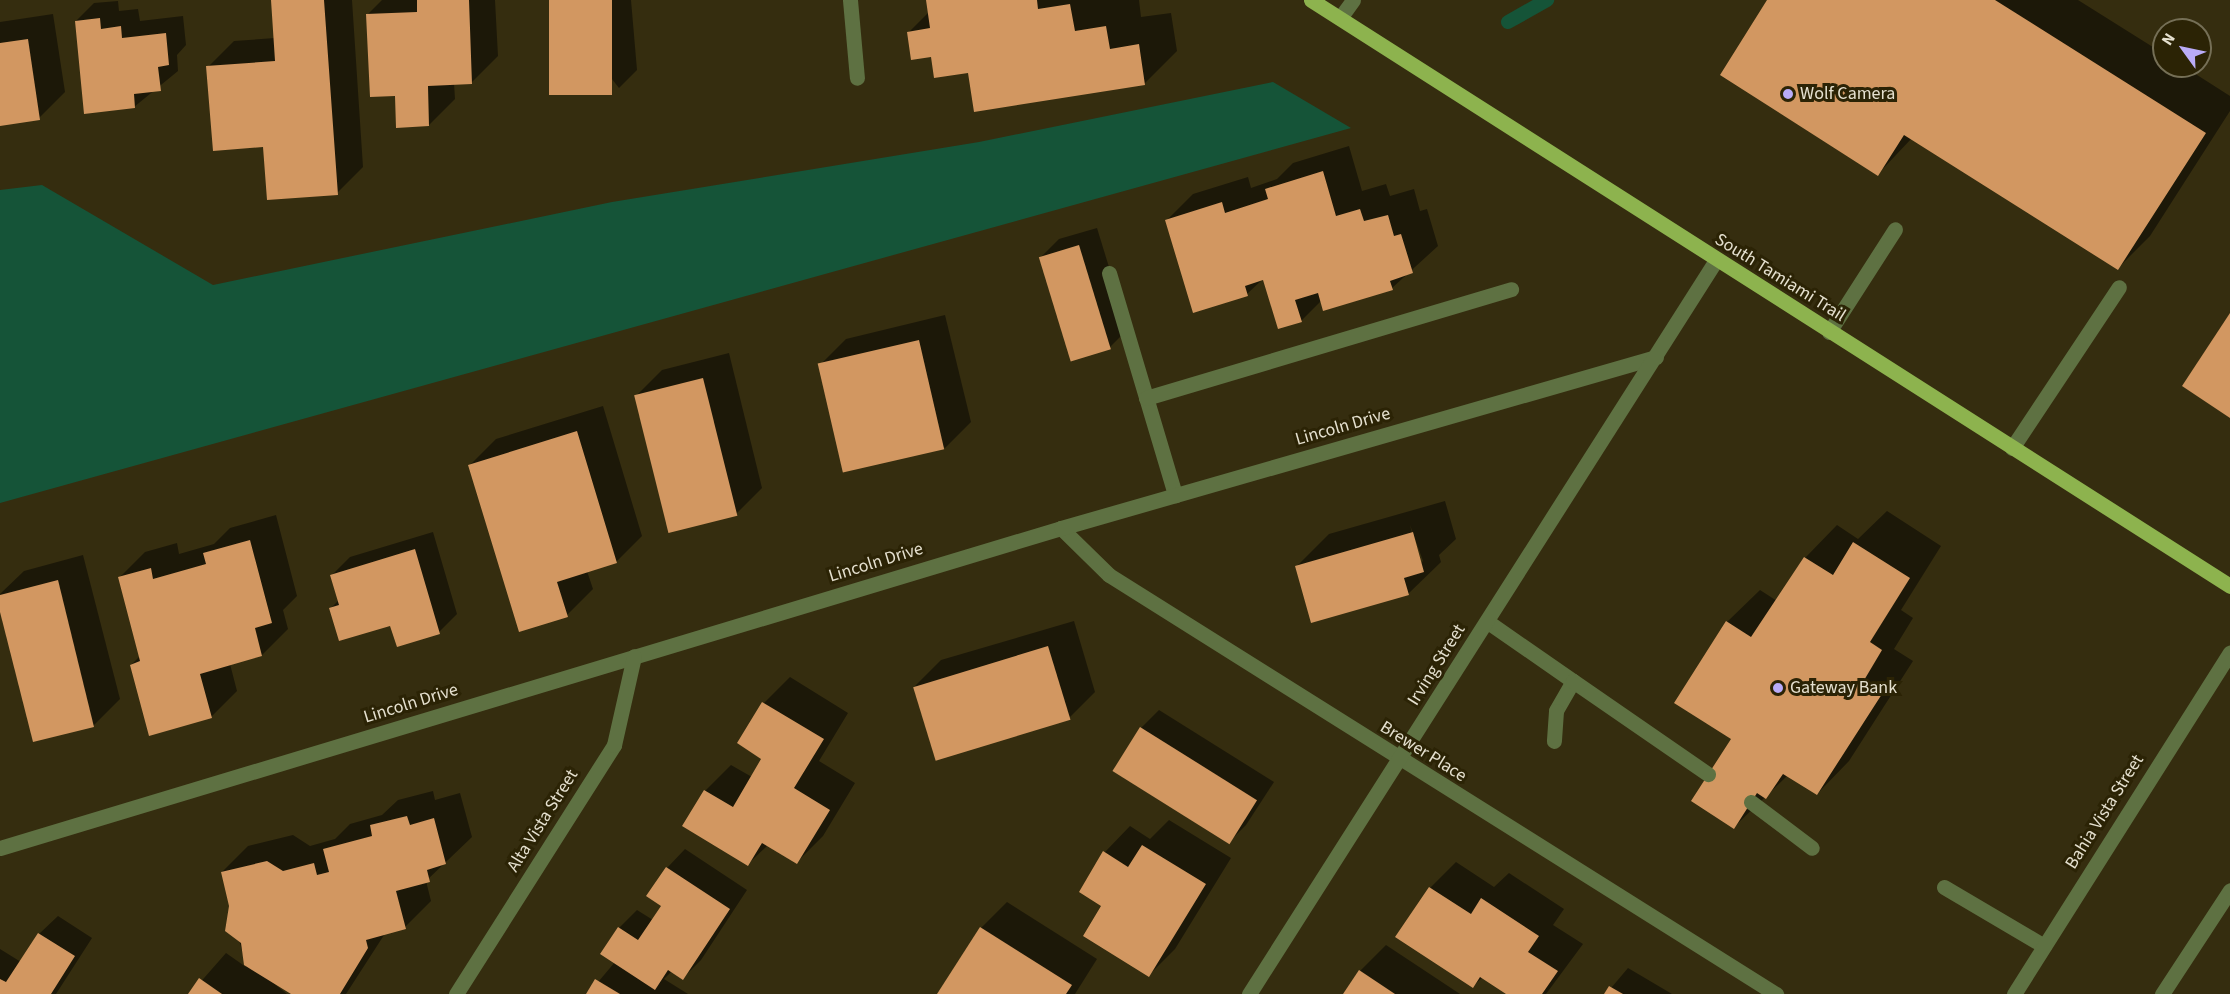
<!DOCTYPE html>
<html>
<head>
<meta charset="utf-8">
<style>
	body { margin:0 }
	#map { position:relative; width:2230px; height:994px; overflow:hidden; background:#352d0f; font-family:"Source Sans 3",sans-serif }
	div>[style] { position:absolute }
	.water>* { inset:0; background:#155438 }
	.shadow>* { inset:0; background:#0007 }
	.stream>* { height:14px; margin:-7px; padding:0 7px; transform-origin:7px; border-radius:7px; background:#155438 }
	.building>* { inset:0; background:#d29761; transform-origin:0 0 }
	.service>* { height:15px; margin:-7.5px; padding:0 7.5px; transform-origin:7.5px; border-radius:7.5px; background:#5e7142 }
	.minor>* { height:15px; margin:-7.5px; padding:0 7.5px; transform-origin:7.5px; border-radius:7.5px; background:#5e7142 }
	.tertiary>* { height:15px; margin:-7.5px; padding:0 7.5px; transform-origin:7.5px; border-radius:7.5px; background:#5e7142 }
	.primary>* { height:15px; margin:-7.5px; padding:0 7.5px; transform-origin:7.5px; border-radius:7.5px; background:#8db34e }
	.dots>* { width:16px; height:16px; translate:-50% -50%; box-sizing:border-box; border:3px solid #2b2305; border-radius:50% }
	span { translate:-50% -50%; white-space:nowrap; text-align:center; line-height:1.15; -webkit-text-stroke:6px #2b2305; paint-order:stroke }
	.poi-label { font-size:18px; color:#e5e0cf }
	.left { translate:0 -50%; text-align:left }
	.street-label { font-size:18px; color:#e5e0cf }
	.north { position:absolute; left:2152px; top:18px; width:60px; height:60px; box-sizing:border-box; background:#2b2305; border:2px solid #756f56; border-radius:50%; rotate:303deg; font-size:16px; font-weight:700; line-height:24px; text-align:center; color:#e5e0cf }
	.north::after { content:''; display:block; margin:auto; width:21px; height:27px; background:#b9abf7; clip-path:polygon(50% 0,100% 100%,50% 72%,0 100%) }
</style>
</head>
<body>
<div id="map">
	<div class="water">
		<i style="clip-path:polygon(1273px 82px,1351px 128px,0 503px,0 190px,42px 185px,213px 285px,612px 202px,979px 142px)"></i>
	</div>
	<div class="shadow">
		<i style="clip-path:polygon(272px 0,352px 0,363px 167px,337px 193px,264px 145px,208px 67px,234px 41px,275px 38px)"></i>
		<i style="clip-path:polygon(382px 0,495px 0,498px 56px,472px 82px,454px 83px,455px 99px,429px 125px,397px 94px,368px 14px)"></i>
		<i style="clip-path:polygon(550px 0,631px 0,637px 70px,619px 88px)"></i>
		<i style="clip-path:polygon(927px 0,1139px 0,1141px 17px,1171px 13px,1177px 51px,1145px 83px,969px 71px,932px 55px,909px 32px,929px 12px)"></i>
		<i style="clip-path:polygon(1769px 0,2078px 0,2164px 54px,2164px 66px,2183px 66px,2230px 96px,2230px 111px,2150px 236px,2118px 268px,1912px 138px,1878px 174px)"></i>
		<i style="clip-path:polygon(118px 1px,119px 11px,138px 9px,140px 21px,183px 16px,186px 45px,177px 55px,178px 71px,134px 107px,76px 21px,94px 3px)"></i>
		<i style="clip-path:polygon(53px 14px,65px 92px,39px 118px,0 125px,0 22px)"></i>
		<i style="clip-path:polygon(1349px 146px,1362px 191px,1386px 184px,1390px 196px,1414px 189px,1420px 211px,1427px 209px,1438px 246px,1392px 288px,1322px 300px,1301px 321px,1264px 278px,1247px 294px,1167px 220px,1193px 194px,1248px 177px,1251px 188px,1277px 179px,1293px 163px)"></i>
		<i style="clip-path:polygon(1097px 228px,1128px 329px,1110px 347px,1041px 257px,1059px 239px)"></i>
		<i style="clip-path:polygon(945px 315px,971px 422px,945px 448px,820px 365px,846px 339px)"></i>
		<i style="clip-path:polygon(729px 353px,762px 488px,736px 514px,636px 396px,662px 370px)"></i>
		<i style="clip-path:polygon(603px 406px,642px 536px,616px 562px,587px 571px,593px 589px,567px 615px,470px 465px,496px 439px)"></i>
		<i style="clip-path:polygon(evenodd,1445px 501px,1456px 539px,1439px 555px,1441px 562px,1408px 594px,1297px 566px,1329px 534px,1445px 501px,1410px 525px,1423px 561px,1420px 564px,1410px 525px)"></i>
		<i style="clip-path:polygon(1887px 511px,1941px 546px,1901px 610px,1913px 618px,1894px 649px,1913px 661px,1849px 761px,1817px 794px,1788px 775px,1734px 827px,1733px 739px,1676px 702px,1727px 622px,1760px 590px,1777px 601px,1805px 558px,1837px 525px,1858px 539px)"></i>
		<i style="clip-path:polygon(276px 515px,297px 596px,283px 610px,288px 629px,262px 655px,230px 664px,237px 691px,211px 717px,131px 665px,140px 656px,119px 578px,145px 552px,177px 543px,179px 554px,214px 544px,230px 528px)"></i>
		<i style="clip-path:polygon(433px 532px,457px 614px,439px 632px,331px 608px,339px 600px,332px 575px,350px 557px)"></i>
		<i style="clip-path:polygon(83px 555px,120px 699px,94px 725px,34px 740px,0 594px,24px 571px)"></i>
		<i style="clip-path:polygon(1074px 621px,1095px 692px,1069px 718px,915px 686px,941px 660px)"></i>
		<i style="clip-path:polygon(790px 677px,848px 713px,819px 761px,855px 783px,823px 836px,797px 862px,768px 845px,748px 864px,705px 791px,731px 765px,752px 777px,764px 758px,739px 743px,764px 703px)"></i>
		<i style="clip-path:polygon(1159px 710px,1274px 782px,1246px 825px,1228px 843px,1141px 728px)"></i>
		<i style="clip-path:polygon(433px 791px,435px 800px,460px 793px,472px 837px,426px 881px,431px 901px,405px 927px,386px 932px,346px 994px,294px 994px,262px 974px,287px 994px,190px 994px,226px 953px,246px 967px,222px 872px,248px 846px,293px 835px,310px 846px,335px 839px,350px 824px,382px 815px,398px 800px)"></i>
		<i style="clip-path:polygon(1169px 820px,1231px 858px,1175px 949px,1149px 975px,1103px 905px,1105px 852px,1130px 826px,1150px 839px)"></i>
		<i style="clip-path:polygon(685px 849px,747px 890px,701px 960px,683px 978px,672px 971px,664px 979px,688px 994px,588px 994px,615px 962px,602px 954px,619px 928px,637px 910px,653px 920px,663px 905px,667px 868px)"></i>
		<i style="clip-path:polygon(1456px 862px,1494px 887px,1509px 873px,1564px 909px,1553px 925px,1583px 944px,1546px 994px,1509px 994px,1483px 977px,1473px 986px,1430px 888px)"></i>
		<i style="clip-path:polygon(1007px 902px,1097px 959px,1075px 994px,939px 994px,981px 928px)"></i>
		<i style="clip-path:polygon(58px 916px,92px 938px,56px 994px,0 994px,0 949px,21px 962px,39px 934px)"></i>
		<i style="clip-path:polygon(1386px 945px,1460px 994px,1345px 994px,1360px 971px)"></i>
		<i style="clip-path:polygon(1628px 968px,1672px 994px,1606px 994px)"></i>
	</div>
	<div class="stream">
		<i style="left:1508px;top:22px;width:45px;rotate:-29.4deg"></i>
	</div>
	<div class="building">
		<i style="clip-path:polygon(271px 0,324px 0,338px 195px,267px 200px,263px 147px,213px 151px,206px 66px,275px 61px)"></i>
		<i style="clip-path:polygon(417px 0,469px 0,472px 84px,428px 86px,429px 126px,396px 128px,395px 96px,370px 97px,366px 14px,417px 12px)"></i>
		<i style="left:549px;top:0;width:63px;height:95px"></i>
		<i style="clip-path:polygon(926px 0,1037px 0,1038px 9px,1070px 4px,1075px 31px,1106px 26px,1110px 49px,1139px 44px,1145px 85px,974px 112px,968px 73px,934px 78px,931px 57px,911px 60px,907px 32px,930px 28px)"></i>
		<i style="clip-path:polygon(1767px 0,1995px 0,2206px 133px,2118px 270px,1904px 135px,1878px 176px,1720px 75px)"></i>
		<i style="clip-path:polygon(100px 18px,101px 29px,121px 26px,122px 38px,166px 33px,169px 65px,158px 67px,161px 91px,134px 94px,135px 108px,84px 114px,75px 21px)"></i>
		<i style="clip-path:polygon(28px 39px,40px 120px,0 126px,0 43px)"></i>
		<i style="clip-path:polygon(1323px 171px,1336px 216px,1360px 209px,1364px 221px,1388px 215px,1394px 236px,1401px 234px,1413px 273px,1390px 281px,1393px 290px,1323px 311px,1318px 293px,1295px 300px,1302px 322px,1278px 329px,1263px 280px,1245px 286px,1248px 296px,1193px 313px,1165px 220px,1222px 202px,1225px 213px,1268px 199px,1265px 189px)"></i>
		<i style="left:1079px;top:245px;width:109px;height:42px;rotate:73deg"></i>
		<i style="clip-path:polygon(2230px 313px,2230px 418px,2182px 386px)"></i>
		<i style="left:919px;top:340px;width:112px;height:104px;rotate:77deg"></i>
		<i style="left:703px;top:378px;width:142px;height:71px;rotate:76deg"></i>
		<i style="clip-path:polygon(577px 431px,617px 563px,557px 582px,568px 617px,519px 632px,468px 465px)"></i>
		<i style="clip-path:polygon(1413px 532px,1424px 572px,1404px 578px,1409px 595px,1311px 623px,1295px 566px)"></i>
		<i style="clip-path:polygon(250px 540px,272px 623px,255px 628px,262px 656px,200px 674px,212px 718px,149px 736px,130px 665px,140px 661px,118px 577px,151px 568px,153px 579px,206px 564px,203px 553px)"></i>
		<i style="clip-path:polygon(1853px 542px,1910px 578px,1870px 642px,1882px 650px,1863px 682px,1882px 694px,1817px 795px,1783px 774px,1766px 799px,1757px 793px,1734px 829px,1691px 801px,1731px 739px,1674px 703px,1726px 621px,1751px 637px,1804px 557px,1833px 575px)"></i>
		<i style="clip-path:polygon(415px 549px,440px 634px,397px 647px,390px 626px,339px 641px,329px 608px,339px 605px,330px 575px)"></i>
		<i style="clip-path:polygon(58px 580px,94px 727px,33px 742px,0 612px,0 595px)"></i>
		<i style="left:1048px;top:646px;width:77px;height:141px;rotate:73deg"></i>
		<i style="clip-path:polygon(762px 702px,824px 739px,794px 788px,830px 810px,797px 864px,762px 843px,748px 866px,682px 826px,704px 790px,733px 807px,761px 759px,737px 743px)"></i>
		<i style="left:1140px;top:727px;width:138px;height:52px;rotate:32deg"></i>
		<i style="clip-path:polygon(407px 816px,410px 825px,434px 818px,446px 864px,427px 870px,430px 882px,396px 891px,406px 929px,366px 940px,368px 948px,340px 994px,291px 994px,244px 965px,241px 943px,225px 931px,229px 906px,221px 872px,267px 861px,283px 871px,314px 863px,317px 875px,329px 872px,323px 849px,372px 836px,370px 825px)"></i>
		<i style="clip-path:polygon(1142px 845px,1206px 884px,1149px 977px,1083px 936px,1101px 906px,1079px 892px,1103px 851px,1128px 867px)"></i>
		<i style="clip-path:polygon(666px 867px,730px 909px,683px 980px,668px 970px,655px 990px,600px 954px,618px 927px,638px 940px,661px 906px,646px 896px)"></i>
		<i style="clip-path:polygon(1429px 887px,1471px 914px,1481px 898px,1539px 936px,1528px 952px,1558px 971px,1542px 994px,1506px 994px,1480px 977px,1473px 988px,1395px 937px)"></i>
		<i style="clip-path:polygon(980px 927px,1072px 985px,1066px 994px,937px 994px)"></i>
		<i style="clip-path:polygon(38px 933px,75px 956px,51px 994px,0 994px,0 979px,6px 982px)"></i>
		<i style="clip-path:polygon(1359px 970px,1395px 994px,1343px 994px)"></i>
		<i style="clip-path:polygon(199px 978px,222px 994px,188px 994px)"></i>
		<i style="clip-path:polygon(595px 979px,620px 994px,586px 994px)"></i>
		<i style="clip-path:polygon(1609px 986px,1623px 994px,1604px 994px)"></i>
	</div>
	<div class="service">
		<i style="left:850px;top:0;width:78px;rotate:84.9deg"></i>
		<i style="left:1340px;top:18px;width:22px;rotate:-54deg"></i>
		<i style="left:1109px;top:273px;width:232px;rotate:73.4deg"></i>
		<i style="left:1829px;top:332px;width:122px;rotate:-57.3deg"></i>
		<i style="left:1146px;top:398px;width:381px;rotate:-16.6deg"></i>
		<i style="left:2012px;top:448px;width:193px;rotate:-56.4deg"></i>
		<i style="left:1488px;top:622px;width:103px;rotate:34.8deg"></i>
		<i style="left:1573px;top:681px;width:34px;rotate:120deg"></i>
		<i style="left:1556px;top:711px;width:30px;rotate:94deg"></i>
		<i style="left:1573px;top:681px;width:164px;rotate:34.6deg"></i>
		<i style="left:1751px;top:802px;width:76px;rotate:37deg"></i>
		<i style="left:1944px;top:887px;width:116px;rotate:30.5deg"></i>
		<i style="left:2162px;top:994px;width:124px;rotate:-56.8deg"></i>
	</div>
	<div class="minor">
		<i style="left:1061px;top:528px;width:67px;rotate:44.4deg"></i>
		<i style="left:1109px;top:575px;width:788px;rotate:32.14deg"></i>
		<i style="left:0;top:848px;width:1108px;rotate:-16.78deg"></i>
		<i style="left:1061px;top:528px;width:619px;rotate:-16.03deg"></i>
		<i style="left:456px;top:994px;width:295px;rotate:-57.6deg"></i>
		<i style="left:614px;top:745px;width:91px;rotate:-77.3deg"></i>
		<i style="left:1249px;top:994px;width:870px;rotate:-57.53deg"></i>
	</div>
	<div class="tertiary">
		<i style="left:2014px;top:994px;width:404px;rotate:-57.7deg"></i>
	</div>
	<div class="primary">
		<i style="left:1311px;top:0;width:1090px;rotate:32.52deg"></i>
	</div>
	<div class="dots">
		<i style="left:1788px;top:94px;background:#b9abf7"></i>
		<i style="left:1778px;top:688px;background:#b9abf7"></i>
	</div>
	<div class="poi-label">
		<span class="left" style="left:1800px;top:94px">Wolf Camera</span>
		<span class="left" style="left:1790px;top:688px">Gateway Bank</span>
	</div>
	<div class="street-label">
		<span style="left:1780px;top:278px;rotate:32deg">South Tamiami Trail</span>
		<span style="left:1343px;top:427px;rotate:-16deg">Lincoln Drive</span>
		<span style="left:876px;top:563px;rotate:-17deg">Lincoln Drive</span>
		<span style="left:1437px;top:665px;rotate:-58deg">Irving Street</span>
		<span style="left:411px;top:704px;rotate:-17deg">Lincoln Drive</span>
		<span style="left:1423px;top:752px;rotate:32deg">Brewer Place</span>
		<span style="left:2105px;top:812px;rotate:-58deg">Bahia Vista Street</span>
		<span style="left:543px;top:821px;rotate:-58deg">Alta Vista Street</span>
	</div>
	<div class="north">N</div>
</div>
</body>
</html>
